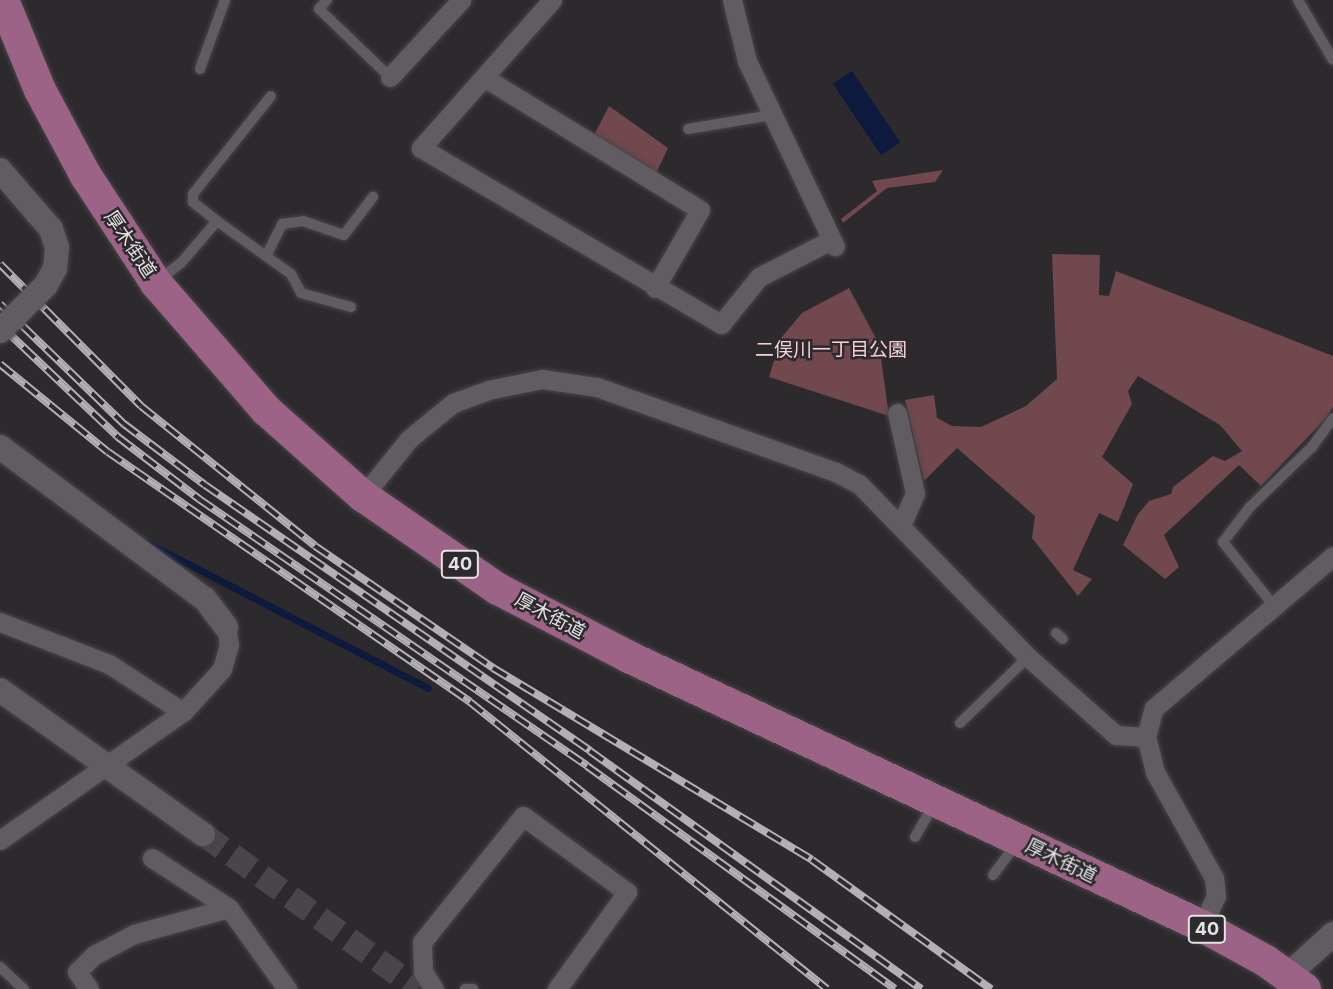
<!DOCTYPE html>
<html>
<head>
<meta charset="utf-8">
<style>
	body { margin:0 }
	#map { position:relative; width:1333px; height:989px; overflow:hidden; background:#2d2a2e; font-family:Inter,"Noto Sans JP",sans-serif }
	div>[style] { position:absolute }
	.green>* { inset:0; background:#70484e }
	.water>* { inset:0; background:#0e193e; transform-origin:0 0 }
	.stream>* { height:7px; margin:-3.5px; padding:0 3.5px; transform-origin:3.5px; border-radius:3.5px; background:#0e193e }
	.tertiary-tunnel>* { height:24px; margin-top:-12px; transform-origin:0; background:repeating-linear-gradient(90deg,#494649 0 24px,transparent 0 36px) }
	.roads { filter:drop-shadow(0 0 2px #484548) drop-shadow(0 0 2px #484548) }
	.service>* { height:10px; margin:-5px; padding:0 5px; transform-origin:5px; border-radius:5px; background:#605c61 }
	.minor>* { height:19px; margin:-9.5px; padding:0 9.5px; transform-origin:9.5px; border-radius:9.5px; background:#605c61 }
	.tertiary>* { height:24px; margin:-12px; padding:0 12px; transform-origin:12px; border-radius:12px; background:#605c61 }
	.primary>* { height:32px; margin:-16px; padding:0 16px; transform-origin:16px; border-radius:16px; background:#9d6387 }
	.rail>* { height:8px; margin-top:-4px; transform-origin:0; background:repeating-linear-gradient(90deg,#2d2a2e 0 16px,#b3b0b3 0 32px); box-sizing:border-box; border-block:2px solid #b3b0b3 }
	.bridges { filter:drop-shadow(0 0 2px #484548) drop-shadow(0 0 2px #484548) }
	.tertiary-bridge>* { height:24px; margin:-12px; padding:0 12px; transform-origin:12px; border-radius:12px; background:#605c61 }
	span { translate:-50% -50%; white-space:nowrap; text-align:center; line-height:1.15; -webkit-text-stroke:5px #2d2a2e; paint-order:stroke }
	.shield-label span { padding:2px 5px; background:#2d2a2e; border:2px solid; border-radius:5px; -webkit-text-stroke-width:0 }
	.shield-label { font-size:18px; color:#e5e2e5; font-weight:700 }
	.street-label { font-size:19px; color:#e5e2e5 }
	.park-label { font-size:19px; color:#f5d0d5 }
</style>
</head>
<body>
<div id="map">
	<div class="green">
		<i style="clip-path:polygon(609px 106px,668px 148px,655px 176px,594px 135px)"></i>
		<i style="clip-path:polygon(943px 170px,935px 182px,887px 188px,843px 223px,841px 219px,877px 191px,872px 181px)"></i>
		<i style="clip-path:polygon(1052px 254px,1100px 255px,1099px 295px,1109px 296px,1116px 271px,1333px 356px,1333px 407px,1326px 418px,1261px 486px,1239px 465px,1164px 535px,1179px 567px,1165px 579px,1123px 545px,1138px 514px,1149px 501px,1171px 494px,1173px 487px,1213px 456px,1225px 461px,1242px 451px,1220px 425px,1138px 376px,1128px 391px,1132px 404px,1102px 457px,1133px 484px,1118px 522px,1099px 513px,1073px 570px,1092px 579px,1078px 596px,1032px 538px,1035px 516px,957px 448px,924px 481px,905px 400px,934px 395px,937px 418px,952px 426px,981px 427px,1026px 406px,1057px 379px)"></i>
		<i style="clip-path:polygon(849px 288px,879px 344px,889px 416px,769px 377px,781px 338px,802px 313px)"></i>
	</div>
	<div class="water">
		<i style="left:852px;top:71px;width:86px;height:23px;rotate:56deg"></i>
	</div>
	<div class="stream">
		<i style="left:148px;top:543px;width:315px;rotate:27.4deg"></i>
	</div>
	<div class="tertiary-tunnel">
		<i style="left:203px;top:834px;width:265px;rotate:35.8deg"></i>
	</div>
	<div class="roads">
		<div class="service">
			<i style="left:327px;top:0;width:12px;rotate:132deg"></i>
			<i style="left:319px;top:9px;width:98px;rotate:43.8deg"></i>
			<i style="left:1298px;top:0;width:69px;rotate:59.7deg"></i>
			<i style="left:200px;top:69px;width:73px;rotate:-70.1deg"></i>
			<i style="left:688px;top:129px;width:85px;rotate:-9.5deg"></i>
			<i style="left:217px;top:221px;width:31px;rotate:-142deg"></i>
			<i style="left:193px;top:202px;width:8px;rotate:-90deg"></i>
			<i style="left:193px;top:194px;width:125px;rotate:-51.5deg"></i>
			<i style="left:267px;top:254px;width:34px;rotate:-63deg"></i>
			<i style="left:282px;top:224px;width:21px;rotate:-8deg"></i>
			<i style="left:303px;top:221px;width:43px;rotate:18.9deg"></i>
			<i style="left:344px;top:235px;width:48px;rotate:-52.7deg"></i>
			<i style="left:159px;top:280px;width:28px;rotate:-38deg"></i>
			<i style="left:181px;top:263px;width:55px;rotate:-49.4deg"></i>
			<i style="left:217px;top:221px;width:91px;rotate:35.6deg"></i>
			<i style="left:291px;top:274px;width:21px;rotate:62deg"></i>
			<i style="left:301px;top:293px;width:52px;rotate:15.6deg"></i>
			<i style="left:1274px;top:606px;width:82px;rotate:-128.6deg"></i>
			<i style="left:1223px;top:542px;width:44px;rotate:-52.4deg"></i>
			<i style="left:1250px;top:507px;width:86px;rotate:-44.1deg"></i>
			<i style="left:1312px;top:447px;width:36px;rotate:-54deg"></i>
			<i style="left:1056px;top:633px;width:9px;rotate:41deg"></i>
			<i style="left:960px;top:723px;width:95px;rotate:-44.1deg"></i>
			<i style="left:915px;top:837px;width:38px;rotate:-60deg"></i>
			<i style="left:993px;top:875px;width:39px;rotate:-53deg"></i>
			<i style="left:0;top:967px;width:33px;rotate:43deg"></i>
			<i style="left:465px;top:989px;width:8px"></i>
		</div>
		<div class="minor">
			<i style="left:552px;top:0;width:198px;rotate:131.5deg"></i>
			<i style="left:421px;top:148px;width:348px;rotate:30.4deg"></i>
			<i style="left:721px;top:324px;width:60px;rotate:-51deg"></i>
			<i style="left:759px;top:277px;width:81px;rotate:-27.2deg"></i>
			<i style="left:732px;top:0;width:63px;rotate:76.2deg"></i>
			<i style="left:747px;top:61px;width:205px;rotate:64.6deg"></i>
			<i style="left:390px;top:77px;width:105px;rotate:-47.3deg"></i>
			<i style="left:485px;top:78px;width:252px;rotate:31.5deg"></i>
			<i style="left:700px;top:210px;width:90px;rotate:120deg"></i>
			<i style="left:897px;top:413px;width:82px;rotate:77.3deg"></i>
			<i style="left:915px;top:493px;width:34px;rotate:113deg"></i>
			<i style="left:363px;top:496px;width:73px;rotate:-51.1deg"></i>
			<i style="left:409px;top:439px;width:57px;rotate:-39.3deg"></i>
			<i style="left:453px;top:403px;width:37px;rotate:-20deg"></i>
			<i style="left:488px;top:390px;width:55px;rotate:-11.5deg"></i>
			<i style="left:542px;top:379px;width:56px;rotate:8.3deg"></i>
			<i style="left:597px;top:387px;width:254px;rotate:19.6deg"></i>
			<i style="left:836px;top:472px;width:26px;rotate:28deg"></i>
			<i style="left:859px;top:484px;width:242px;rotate:45.7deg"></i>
			<i style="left:1028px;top:657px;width:118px;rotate:41.6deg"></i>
			<i style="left:1116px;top:735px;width:30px;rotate:4deg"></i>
			<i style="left:0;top:622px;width:117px;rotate:21.1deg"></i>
			<i style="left:109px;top:664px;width:88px;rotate:33deg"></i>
			<i style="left:0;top:840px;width:223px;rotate:-35deg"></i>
			<i style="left:183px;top:712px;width:58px;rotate:-47.8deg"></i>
			<i style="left:222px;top:669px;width:25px;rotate:-74deg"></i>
			<i style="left:229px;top:645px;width:18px;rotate:-99deg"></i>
			<i style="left:152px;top:858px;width:92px;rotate:33deg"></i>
			<i style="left:229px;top:908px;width:100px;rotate:54.4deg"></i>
			<i style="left:1202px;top:926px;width:33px;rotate:-65deg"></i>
			<i style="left:1216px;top:896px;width:18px;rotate:-96deg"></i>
			<i style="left:1214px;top:878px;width:121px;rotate:-119.1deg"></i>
			<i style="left:1155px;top:772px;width:36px;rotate:-104deg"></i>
			<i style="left:1146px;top:737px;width:30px;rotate:-75deg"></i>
			<i style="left:1154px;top:708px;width:235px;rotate:-40.3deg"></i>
			<i style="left:89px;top:989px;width:21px;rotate:-125deg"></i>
			<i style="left:77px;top:972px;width:24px;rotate:-45deg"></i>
			<i style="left:94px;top:955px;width:45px;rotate:-27.7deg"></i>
			<i style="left:134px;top:934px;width:98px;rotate:-15.3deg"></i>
			<i style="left:434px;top:989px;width:20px;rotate:-123deg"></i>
			<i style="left:423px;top:972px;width:30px;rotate:-92deg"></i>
			<i style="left:422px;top:942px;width:161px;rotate:-51.3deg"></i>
			<i style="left:523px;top:816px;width:129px;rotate:36.2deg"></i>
			<i style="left:627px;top:892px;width:120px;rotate:125.8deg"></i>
		</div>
		<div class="tertiary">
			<i style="left:0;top:447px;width:255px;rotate:36.6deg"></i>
			<i style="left:205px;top:599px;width:35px;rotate:53deg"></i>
			<i style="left:0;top:690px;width:249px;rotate:35.4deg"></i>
			<i style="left:1288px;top:975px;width:61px;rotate:-42.3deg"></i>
		</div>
		<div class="primary">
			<i style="left:3px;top:0;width:97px;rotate:67.7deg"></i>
			<i style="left:40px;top:90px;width:98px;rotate:61.9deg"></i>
			<i style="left:86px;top:176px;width:128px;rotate:56.8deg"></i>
			<i style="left:156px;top:283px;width:168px;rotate:49.1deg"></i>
			<i style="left:266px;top:410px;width:130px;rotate:41.6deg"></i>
			<i style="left:363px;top:496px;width:164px;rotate:34.6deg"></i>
			<i style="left:498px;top:589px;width:148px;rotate:27.4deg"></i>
			<i style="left:629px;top:657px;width:633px;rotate:25.15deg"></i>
			<i style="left:1202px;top:926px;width:73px;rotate:28.7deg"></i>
			<i style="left:1266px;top:961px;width:48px;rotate:35.7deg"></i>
		</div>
	</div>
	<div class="rail">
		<i style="left:0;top:264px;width:200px;rotate:45.2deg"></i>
		<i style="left:141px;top:406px;width:223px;rotate:38.8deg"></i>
		<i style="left:315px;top:546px;width:216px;rotate:34.4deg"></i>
		<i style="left:493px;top:668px;width:372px;rotate:31deg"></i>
		<i style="left:812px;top:860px;width:221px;rotate:35.8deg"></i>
		<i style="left:0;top:304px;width:173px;rotate:44.1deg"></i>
		<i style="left:124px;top:424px;width:101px;rotate:37deg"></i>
		<i style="left:205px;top:485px;width:468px;rotate:34.6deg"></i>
		<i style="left:590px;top:751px;width:408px;rotate:35.7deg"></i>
		<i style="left:0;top:325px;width:163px;rotate:43.5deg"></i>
		<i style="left:118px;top:437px;width:102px;rotate:37.4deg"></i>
		<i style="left:199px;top:499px;width:471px;rotate:34.5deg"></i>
		<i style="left:587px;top:766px;width:380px;rotate:35.9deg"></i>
		<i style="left:0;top:364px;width:139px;rotate:39.2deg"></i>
		<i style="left:108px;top:452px;width:440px;rotate:34.6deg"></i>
		<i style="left:470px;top:702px;width:458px;rotate:38.8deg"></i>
	</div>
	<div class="bridges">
		<div class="tertiary-bridge">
			<i style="left:0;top:170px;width:78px;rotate:49.2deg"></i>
			<i style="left:51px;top:229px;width:19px;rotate:72deg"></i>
			<i style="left:57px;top:247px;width:21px;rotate:95deg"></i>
			<i style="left:55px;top:268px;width:19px;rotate:118deg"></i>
			<i style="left:46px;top:285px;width:65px;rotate:135deg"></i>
		</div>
	</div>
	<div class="shield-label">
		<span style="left:460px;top:564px">40</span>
		<span style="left:1207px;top:929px">40</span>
	</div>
	<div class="street-label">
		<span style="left:130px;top:244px;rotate:56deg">厚木街道</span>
		<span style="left:550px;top:616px;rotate:28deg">厚木街道</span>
		<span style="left:1061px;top:861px;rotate:26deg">厚木街道</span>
	</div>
	<div class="park-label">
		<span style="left:831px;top:350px">二俣川一丁目公園</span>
	</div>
</div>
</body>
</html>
